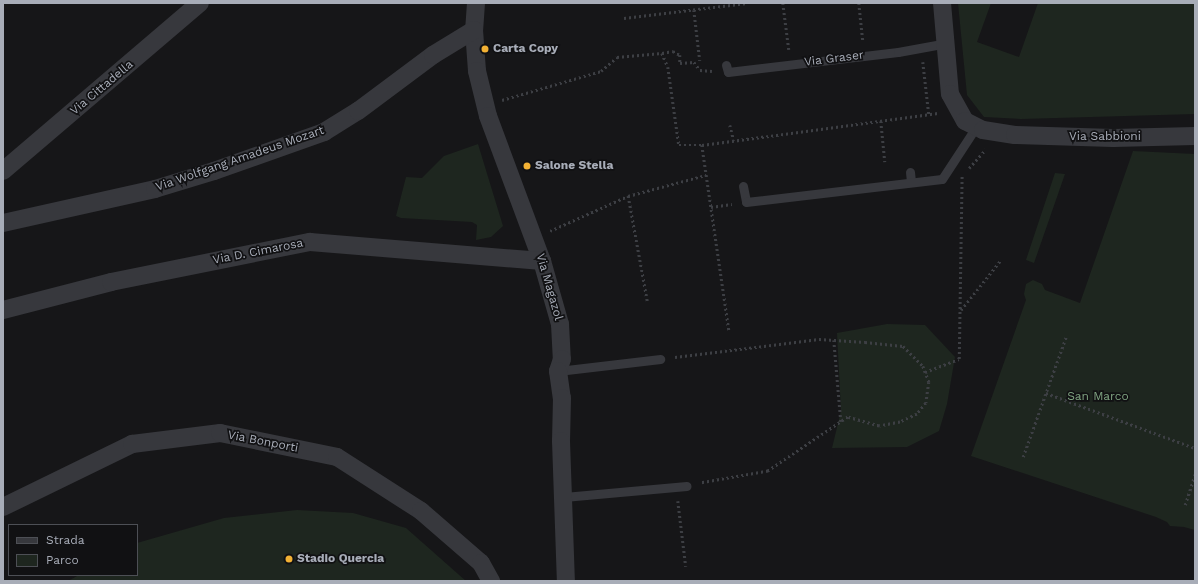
<!DOCTYPE html>
<html>
<head>
<meta charset="utf-8">
<style>
	body { margin:0 }
	#map { position:relative; width:1198px; height:584px; overflow:hidden; background:#161618; font-family:"Work Sans",sans-serif }
	div>[style] { position:absolute }
	.green>* { inset:0; background:#1e261f }
	.path>* { height:2.5px; margin-top:-1.25px; transform-origin:0; background:repeating-linear-gradient(90deg,#3d3f44 0 2px,transparent 0 5px) }
	.lane>* { height:9px; margin:-4.5px; padding:0 4.5px; transform-origin:4.5px; border-radius:4.5px; background:#37383d }
	.street>* { height:18px; margin:-9px; padding:0 9px; transform-origin:9px; border-radius:9px; background:#37383d }
	.dots>* { width:11px; height:11px; translate:-50% -50%; box-sizing:border-box; border:2px solid #111113; border-radius:50% }
	span { translate:-50% -50%; white-space:nowrap; text-align:center; line-height:1.15; -webkit-text-stroke:3.5px #111113; paint-order:stroke }
	.poi-label { font-size:12px; color:#a8adb8; font-weight:700 }
	.left { translate:0 -50%; text-align:left }
	.street-label { font-size:12px; color:#a8adb8 }
	.park-label { font-size:12px; color:#7fa381 }
	.frame { position:absolute; inset:0; border:4px solid #a8adb8; pointer-events:none }
	.legend { position:absolute; left:8px; top:524px; width:130px; height:52px; box-sizing:border-box; background:#111113; border:1px solid #4d4f55; margin:0; padding:5px 7px; list-style:none; font-size:12px; color:#a8adb8 }
	.legend li { display:flex; align-items:center; gap:8px; height:20px }
	.legend b { width:20px; border:1px solid #4d4f55 }
</style>
</head>
<body>
<div id="map">
	<div class="green">
		<i style="clip-path:polygon(958px 3px,991px 3px,977px 42px,1019px 57px,1038px 3px,1195px 3px,1195px 114px,1021px 119px,984px 117px,967px 95px)"></i>
		<i style="clip-path:polygon(478px 144px,503px 226px,491px 237px,476px 240px,477px 225px,472px 222px,401px 218px,396px 216px,406px 177px,422px 178px,444px 156px)"></i>
		<i style="clip-path:polygon(1133px 151px,1195px 154px,1195px 530px,1184px 527px,1170px 526px,1167px 522px,1156px 517px,971px 456px,1026px 300px,1024px 294px,1026px 284px,1033px 280px,1042px 284px,1045px 290px,1080px 303px)"></i>
		<i style="clip-path:polygon(1055px 173px,1065px 174px,1034px 263px,1026px 260px)"></i>
		<i style="clip-path:polygon(887px 324px,925px 325px,955px 357px,947px 404px,939px 431px,907px 447px,832px 448px,841px 411px,837px 333px)"></i>
		<i style="clip-path:polygon(297px 510px,353px 513px,406px 528px,466px 581px,68px 581px,79px 575px,137px 575px,137px 543px,224px 518px)"></i>
	</div>
	<div class="path">
		<i style="left:783px;top:3px;width:47px;rotate:82.7deg"></i>
		<i style="left:859px;top:3px;width:37px;rotate:84deg"></i>
		<i style="left:694px;top:10px;width:51px;rotate:83.3deg"></i>
		<i style="left:624px;top:18px;width:124px;rotate:-7deg"></i>
		<i style="left:662px;top:53px;width:11px;rotate:-10deg"></i>
		<i style="left:673px;top:51px;width:8px;rotate:30deg"></i>
		<i style="left:680px;top:55px;width:8px;rotate:90deg"></i>
		<i style="left:680px;top:63px;width:14px;rotate:-4deg"></i>
		<i style="left:694px;top:62px;width:10px;rotate:53deg"></i>
		<i style="left:700px;top:70px;width:12px;rotate:5deg"></i>
		<i style="left:923px;top:62px;width:53px;rotate:83.5deg"></i>
		<i style="left:502px;top:100px;width:103px;rotate:-16.3deg"></i>
		<i style="left:601px;top:71px;width:21px;rotate:-41deg"></i>
		<i style="left:617px;top:57px;width:45px;rotate:-5.1deg"></i>
		<i style="left:662px;top:53px;width:15px;rotate:67deg"></i>
		<i style="left:668px;top:67px;width:79px;rotate:82deg"></i>
		<i style="left:679px;top:145px;width:23px"></i>
		<i style="left:702px;top:145px;width:240px;rotate:-7.7deg"></i>
		<i style="left:881px;top:121px;width:41px;rotate:84.4deg"></i>
		<i style="left:730px;top:125px;width:16px;rotate:76deg"></i>
		<i style="left:702px;top:145px;width:187px;rotate:81.7deg"></i>
		<i style="left:969px;top:168px;width:25px;rotate:-48deg"></i>
		<i style="left:711px;top:207px;width:21px;rotate:-8deg"></i>
		<i style="left:550px;top:231px;width:85px;rotate:-24.2deg"></i>
		<i style="left:647px;top:301px;width:107px;rotate:-100.3deg"></i>
		<i style="left:628px;top:196px;width:81px;rotate:-15.1deg"></i>
		<i style="left:961px;top:310px;width:63px;rotate:-51.5deg"></i>
		<i style="left:834px;top:340px;width:82px;rotate:85.1deg"></i>
		<i style="left:675px;top:357px;width:145px;rotate:-7.1deg"></i>
		<i style="left:819px;top:339px;width:46px;rotate:3.7deg"></i>
		<i style="left:865px;top:342px;width:38px;rotate:6deg"></i>
		<i style="left:903px;top:346px;width:28px;rotate:45deg"></i>
		<i style="left:923px;top:366px;width:17px;rotate:69deg"></i>
		<i style="left:929px;top:382px;width:21px;rotate:98deg"></i>
		<i style="left:926px;top:403px;width:14px;rotate:129deg"></i>
		<i style="left:917px;top:414px;width:19px;rotate:155deg"></i>
		<i style="left:900px;top:422px;width:21px;rotate:169deg"></i>
		<i style="left:879px;top:426px;width:32px;rotate:-164deg"></i>
		<i style="left:848px;top:417px;width:97px;rotate:146deg"></i>
		<i style="left:768px;top:471px;width:69px;rotate:170deg"></i>
		<i style="left:925px;top:372px;width:36px;rotate:-21deg"></i>
		<i style="left:959px;top:359px;width:183px;rotate:-89.1deg"></i>
		<i style="left:1046px;top:393px;width:159px;rotate:20.3deg"></i>
		<i style="left:1023px;top:457px;width:127px;rotate:-70.3deg"></i>
		<i style="left:678px;top:501px;width:66px;rotate:83.1deg"></i>
		<i style="left:1185px;top:505px;width:33px;rotate:-72deg"></i>
	</div>
	<div class="lane">
		<i style="left:726px;top:65px;width:7px;rotate:74deg"></i>
		<i style="left:728px;top:72px;width:171px;rotate:-6.7deg"></i>
		<i style="left:898px;top:52px;width:50px;rotate:-10.4deg"></i>
		<i style="left:910px;top:172px;width:10px;rotate:84deg"></i>
		<i style="left:743px;top:186px;width:16px;rotate:79deg"></i>
		<i style="left:746px;top:202px;width:197px;rotate:-6.7deg"></i>
		<i style="left:942px;top:179px;width:62px;rotate:-56.8deg"></i>
		<i style="left:558px;top:371px;width:103px;rotate:-6.7deg"></i>
		<i style="left:564px;top:497px;width:123px;rotate:-5.1deg"></i>
	</div>
	<div class="street">
		<i style="left:476px;top:3px;width:27px;rotate:94deg"></i>
		<i style="left:474px;top:30px;width:41px;rotate:85.8deg"></i>
		<i style="left:477px;top:71px;width:46px;rotate:76.3deg"></i>
		<i style="left:488px;top:116px;width:155px;rotate:69.6deg"></i>
		<i style="left:542px;top:261px;width:66px;rotate:74.1deg"></i>
		<i style="left:560px;top:324px;width:35px;rotate:87deg"></i>
		<i style="left:562px;top:359px;width:13px;rotate:108deg"></i>
		<i style="left:558px;top:371px;width:27px;rotate:82deg"></i>
		<i style="left:562px;top:398px;width:43px;rotate:91.3deg"></i>
		<i style="left:561px;top:441px;width:140px;rotate:88deg"></i>
		<i style="left:942px;top:3px;width:91px;rotate:85deg"></i>
		<i style="left:950px;top:94px;width:31px;rotate:61deg"></i>
		<i style="left:965px;top:121px;width:20px;rotate:27deg"></i>
		<i style="left:983px;top:130px;width:32px;rotate:9deg"></i>
		<i style="left:1015px;top:135px;width:98px;rotate:1.8deg"></i>
		<i style="left:1113px;top:138px;width:82px;rotate:-1.4deg"></i>
		<i style="left:3px;top:171px;width:259px;rotate:-40.5deg"></i>
		<i style="left:3px;top:223px;width:156px;rotate:-12.6deg"></i>
		<i style="left:155px;top:189px;width:62px;rotate:-17deg"></i>
		<i style="left:214px;top:171px;width:117px;rotate:-19.5deg"></i>
		<i style="left:324px;top:132px;width:40px;rotate:-32deg"></i>
		<i style="left:358px;top:111px;width:94px;rotate:-36.7deg"></i>
		<i style="left:433px;top:55px;width:48px;rotate:-31.4deg"></i>
		<i style="left:3px;top:310px;width:112px;rotate:-14.5deg"></i>
		<i style="left:111px;top:282px;width:203px;rotate:-11.4deg"></i>
		<i style="left:310px;top:242px;width:233px;rotate:4.7deg"></i>
		<i style="left:3px;top:507px;width:144px;rotate:-26deg"></i>
		<i style="left:132px;top:444px;width:89px;rotate:-7.1deg"></i>
		<i style="left:220px;top:433px;width:119px;rotate:11.6deg"></i>
		<i style="left:337px;top:457px;width:100px;rotate:32.7deg"></i>
		<i style="left:421px;top:511px;width:79px;rotate:40.9deg"></i>
		<i style="left:481px;top:563px;width:21px;rotate:61deg"></i>
	</div>
	<div class="dots">
		<i style="left:485px;top:49px;background:#f2b134"></i>
		<i style="left:527px;top:166px;background:#f2b134"></i>
		<i style="left:289px;top:559px;background:#f2b134"></i>
	</div>
	<div class="poi-label">
		<span class="left" style="left:493px;top:49px">Carta Copy</span>
		<span class="left" style="left:535px;top:166px">Salone Stella</span>
		<span class="left" style="left:297px;top:559px">Stadio Quercia</span>
	</div>
	<div class="street-label">
		<span style="left:834px;top:59px;rotate:-7deg">Via Graser</span>
		<span style="left:102px;top:88px;rotate:-40deg">Via Cittadella</span>
		<span style="left:1105px;top:137px">Via Sabbioni</span>
		<span style="left:240px;top:159px;rotate:-19deg">Via Wolfgang Amadeus Mozart</span>
		<span style="left:258px;top:252px;rotate:-11deg">Via D. Cimarosa</span>
		<span style="left:549px;top:287px;rotate:74deg">Via Magazol</span>
		<span style="left:263px;top:442px;rotate:11deg">Via Bonporti</span>
	</div>
	<div class="park-label">
		<span style="left:1098px;top:397px">San Marco</span>
	</div>
	<div class="frame"></div>
	<ul class="legend">
	<li><b style="height:5px;background:#37383d"></b>Strada</li>
	<li><b style="height:11px;background:#1e261f"></b>Parco</li>
	</ul>
</div>
</body>
</html>
